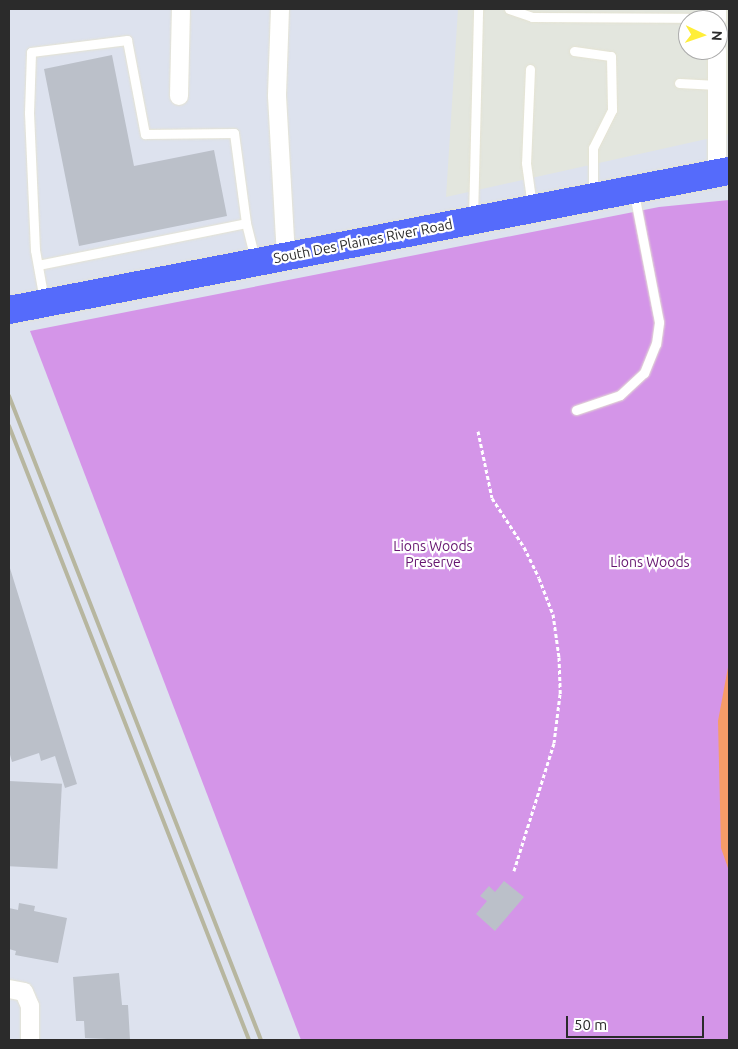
<!DOCTYPE html>
<html>
<head>
<meta charset="utf-8">
<style>
	body { margin:0 }
	#map { position:relative; width:738px; height:1049px; overflow:hidden; background:#dde2ee; font-family:Ubuntu,sans-serif }
	div>[style] { position:absolute }
	.industrial>* { inset:0; background:#e3e6de }
	.green>* { inset:0; background:#d495e8 }
	.water>* { inset:0; background:#f79c68 }
	.building>* { inset:0; background:#bbc0c9; transform-origin:0 0 }
	.path>* { height:3px; margin-top:-1.5px; transform-origin:0; background:repeating-linear-gradient(90deg,#fff 0 4px,transparent 0 6.5px) }
	.roads { filter:drop-shadow(0 0 1px #e5e3d2) drop-shadow(0 0 1px #e5e3d2) }
	.service>* { height:9px; margin:-4.5px; padding:0 4.5px; transform-origin:4.5px; border-radius:4.5px; background:#fff }
	.minor>* { height:18px; margin:-9px; padding:0 9px; transform-origin:9px; border-radius:9px; background:#fff }
	.primary>* { height:28px; margin:-14px; padding:0 14px; transform-origin:14px; border-radius:14px; background:#556bfb }
	.rail>* { height:4px; margin:-2px; padding:0 2px; transform-origin:2px; border-radius:2px; background:#b7b69f }
	span { translate:-50% -50%; white-space:nowrap; text-align:center; line-height:1.15; -webkit-text-stroke:4.5px #fff; paint-order:stroke }
	.street-label { font-size:14px; color:#2b2b2b }
	.park-label { font-size:14px; color:#65156f }
	.frame { position:absolute; inset:0; border:10px solid #2b2b2b; pointer-events:none }
	.north { position:absolute; left:678px; top:10px; width:50px; height:50px; box-sizing:border-box; background:#fff; border:1px solid #aaa; border-radius:50%; rotate:93deg; font-size:14px; font-weight:700; line-height:20px; text-align:center; color:#2b2b2b }
	.north::after { content:''; display:block; margin:auto; width:18px; height:22px; background:#ffee39; clip-path:polygon(50% 0,100% 100%,50% 72%,0 100%) }
	.scale { position:absolute; left:566px; top:1016px; width:138px; height:22px; box-sizing:border-box; border:2px solid #2b2b2b; border-top:0; padding-left:6px; font-size:15px; line-height:18px; white-space:nowrap; color:#2b2b2b; -webkit-text-stroke:4px #fff; paint-order:stroke }
</style>
</head>
<body>
<div id="map">
	<div class="industrial">
		<i style="clip-path:polygon(evenodd,458px 9px,729px 9px,729px 134px,446px 197px,458px 9px,688px 20px,718px 20px,718px 50px,688px 50px,688px 20px)"></i>
	</div>
	<div class="green">
		<i style="clip-path:polygon(729px 200px,729px 1040px,301px 1040px,30px 331px,659px 207px)"></i>
	</div>
	<div class="water">
		<i style="clip-path:polygon(729px 662px,729px 871px,721px 848px,718px 721px)"></i>
	</div>
	<div class="building">
		<i style="clip-path:polygon(112px 55px,134px 166px,214px 150px,227px 216px,79px 246px,44px 69px)"></i>
		<i style="clip-path:polygon(9px 565px,77px 784px,65px 788px,55px 756px,41px 761px,39px 753px,12px 762px,9px 751px)"></i>
		<i style="left:9px;top:781px;width:53px;height:85px;rotate:3deg"></i>
		<i style="clip-path:polygon(504px 881px,524px 897px,495px 931px,476px 914px,487px 901px,480px 896px,489px 886px,495px 892px)"></i>
		<i style="clip-path:polygon(19px 903px,35px 906px,34px 911px,67px 918px,58px 963px,15px 955px,16px 951px,9px 949px,9px 908px,18px 910px)"></i>
		<i style="clip-path:polygon(119px 973px,122px 1005px,128px 1005px,130px 1040px,85px 1038px,84px 1021px,76px 1021px,73px 977px)"></i>
	</div>
	<div class="path">
		<i style="left:478px;top:431px;width:68px;rotate:78.2deg"></i>
		<i style="left:492px;top:498px;width:59px;rotate:56.9deg"></i>
		<i style="left:524px;top:547px;width:34px;rotate:64deg"></i>
		<i style="left:539px;top:578px;width:39px;rotate:69deg"></i>
		<i style="left:553px;top:614px;width:43px;rotate:82.1deg"></i>
		<i style="left:559px;top:657px;width:37px;rotate:88deg"></i>
		<i style="left:560px;top:694px;width:49px;rotate:97deg"></i>
		<i style="left:554px;top:743px;width:134px;rotate:107.4deg"></i>
	</div>
	<div class="roads">
		<div class="service">
			<i style="left:509px;top:9px;width:24px;rotate:19deg"></i>
			<i style="left:532px;top:17px;width:185px;rotate:0.3deg"></i>
			<i style="left:574px;top:51px;width:37px;rotate:8deg"></i>
			<i style="left:611px;top:56px;width:54px;rotate:88.9deg"></i>
			<i style="left:612px;top:110px;width:42px;rotate:116.6deg"></i>
			<i style="left:593px;top:148px;width:46px;rotate:90deg"></i>
			<i style="left:530px;top:69px;width:94px;rotate:92.4deg"></i>
			<i style="left:526px;top:163px;width:43px;rotate:82.1deg"></i>
			<i style="left:679px;top:83px;width:38px;rotate:3deg"></i>
			<i style="left:473px;top:218px;width:209px;rotate:-88.6deg"></i>
			<i style="left:38px;top:265px;width:212px;rotate:-11.4deg"></i>
			<i style="left:44px;top:300px;width:51px;rotate:-100.2deg"></i>
			<i style="left:35px;top:250px;width:137px;rotate:-92.5deg"></i>
			<i style="left:29px;top:113px;width:61px;rotate:-88.1deg"></i>
			<i style="left:31px;top:52px;width:97px;rotate:-7.1deg"></i>
			<i style="left:127px;top:40px;width:96px;rotate:79.2deg"></i>
			<i style="left:145px;top:134px;width:89px;rotate:-0.6deg"></i>
			<i style="left:234px;top:133px;width:91px;rotate:82.4deg"></i>
			<i style="left:246px;top:223px;width:37px;rotate:76deg"></i>
			<i style="left:576px;top:410px;width:46px;rotate:-18.8deg"></i>
			<i style="left:620px;top:395px;width:33px;rotate:-43deg"></i>
			<i style="left:644px;top:373px;width:31px;rotate:-68deg"></i>
			<i style="left:656px;top:344px;width:22px;rotate:-82deg"></i>
			<i style="left:659px;top:322px;width:131px;rotate:-101deg"></i>
		</div>
		<div class="minor">
			<i style="left:280px;top:9px;width:87px;rotate:92deg"></i>
			<i style="left:277px;top:96px;width:160px;rotate:86.8deg"></i>
			<i style="left:717px;top:9px;width:11px;rotate:90deg"></i>
			<i style="left:717px;top:50px;width:123px;rotate:90deg"></i>
			<i style="left:179px;top:96px;width:87px;rotate:-88.7deg"></i>
			<i style="left:9px;top:989px;width:15px;rotate:11deg"></i>
			<i style="left:24px;top:992px;width:15px;rotate:67deg"></i>
			<i style="left:30px;top:1006px;width:34px;rotate:90deg"></i>
		</div>
		<div class="primary">
			<i style="left:9px;top:310px;width:733px;rotate:-10.93deg"></i>
		</div>
	</div>
	<div class="rail">
		<i style="left:9px;top:396px;width:692px;rotate:68.63deg"></i>
		<i style="left:9px;top:426px;width:659px;rotate:68.65deg"></i>
	</div>
	<div class="street-label">
		<span style="left:363px;top:241px;rotate:-11deg">South Des Plaines River Road</span>
	</div>
	<div class="park-label">
		<span style="left:433px;top:554px">Lions Woods<br>Preserve</span>
		<span style="left:650px;top:562px">Lions Woods</span>
	</div>
	<div class="frame"></div>
	<div class="north">N</div>
	<div class="scale">50 m</div>
</div>
</body>
</html>
